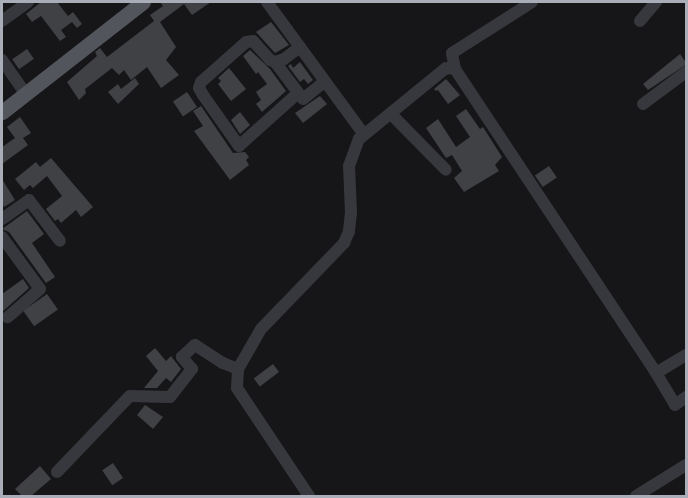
<!DOCTYPE html>
<html>
<head>
<meta charset="utf-8">
<style>
	body { margin:0 }
	#map { position:relative; width:688px; height:498px; overflow:hidden; background:#161618; font-family:Cabin,sans-serif }
	div>[style] { position:absolute }
	.building>* { inset:0; background:#404145; transform-origin:0 0 }
	.minor>* { height:12px; margin:-6px; padding:0 6px; transform-origin:6px; border-radius:6px; background:#37383d }
	.major>* { height:15px; margin:-7.5px; padding:0 7.5px; transform-origin:7.5px; border-radius:7.5px; background:#53555c }
	span { translate:-50% -50%; white-space:nowrap; text-align:center; line-height:1.15; -webkit-text-stroke:4.5px #111113; paint-order:stroke }
	.frame { position:absolute; inset:0; border:3px solid #a8adb8; pointer-events:none }
</style>
</head>
<body>
<div id="map">
	<div class="building">
		<i style="clip-path:polygon(41px 2px,57px 2px,68px 16px,73px 12px,82px 24px,77px 28px,72px 22px,61px 30px,66px 37px,60px 41px,41px 16px,32px 22px,26px 14px)"></i>
		<i style="clip-path:polygon(160px 2px,211px 2px,192px 15px,184px 4px,160px 22px,176px 47px,166px 60px,179px 75px,161px 88px,147px 67px,131px 80px,124px 70px,119px 75px,112px 68px,85px 89px,86px 93px,79px 100px,67px 82px,97px 56px,95px 52px,100px 48px,107px 57px,154px 21px,150px 15px,163px 6px)"></i>
		<i style="clip-path:polygon(271px 22px,289px 45px,275px 53px,256px 32px)"></i>
		<i style="left:27px;top:49px;width:12px;height:18px;rotate:55deg"></i>
		<i style="clip-path:polygon(250px 50px,270px 69px,286px 91px,262px 112px,256px 104px,261px 100px,256px 92px,267px 84px,258px 72px,256px 74px,243px 56px)"></i>
		<i style="clip-path:polygon(680px 54px,687px 64px,648px 90px,643px 84px)"></i>
		<i style="clip-path:polygon(300px 62px,313px 80px,308px 84px,304px 79px,300px 82px,288px 66px,291px 64px,293px 68px)"></i>
		<i style="clip-path:polygon(229px 68px,246px 89px,231px 101px,218px 84px,221px 81px,218px 78px)"></i>
		<i style="clip-path:polygon(135px 78px,139px 84px,118px 104px,108px 92px,118px 84px,121px 89px)"></i>
		<i style="clip-path:polygon(446px 79px,460px 95px,448px 104px,438px 90px,436px 91px,434px 89px)"></i>
		<i style="left:187px;top:92px;width:18px;height:17px;rotate:56deg"></i>
		<i style="clip-path:polygon(320px 96px,327px 104px,303px 123px,295px 113px)"></i>
		<i style="clip-path:polygon(201px 106px,233px 153px,245px 152px,249px 157px,246px 160px,249px 165px,230px 180px,194px 131px,203px 126px,193px 111px)"></i>
		<i style="clip-path:polygon(466px 109px,480px 129px,483px 127px,502px 157px,495px 165px,499px 171px,464px 192px,454px 178px,462px 171px,452px 155px,446px 158px,426px 128px,438px 119px,456px 147px,470px 137px,456px 116px)"></i>
		<i style="clip-path:polygon(240px 112px,250px 125px,240px 134px,231px 120px)"></i>
		<i style="clip-path:polygon(20px 117px,31px 133px,23px 138px,28px 145px,2px 164px,2px 147px,15px 138px,7px 127px)"></i>
		<i style="clip-path:polygon(51px 158px,93px 207px,81px 217px,76px 210px,61px 223px,58px 219px,55px 221px,46px 209px,62px 196px,47px 176px,33px 188px,30px 185px,24px 190px,15px 179px,36px 162px,40px 167px)"></i>
		<i style="left:549px;top:166px;width:14px;height:17px;rotate:56deg"></i>
		<i style="clip-path:polygon(2px 179px,15px 200px,4px 207px,2px 203px)"></i>
		<i style="clip-path:polygon(27px 211px,44px 234px,32px 243px,55px 277px,46px 283px,9px 232px,2px 229px)"></i>
		<i style="clip-path:polygon(23px 279px,29px 288px,2px 312px,2px 294px)"></i>
		<i style="left:47px;top:294px;width:19px;height:29px;rotate:55deg"></i>
		<i style="clip-path:polygon(155px 348px,166px 361px,171px 356px,181px 369px,171px 382px,166px 378px,157px 388px,144px 388px,158px 371px,146px 356px)"></i>
		<i style="left:273px;top:364px;width:10px;height:24px;rotate:53deg"></i>
		<i style="clip-path:polygon(145px 405px,163px 417px,153px 429px,137px 415px)"></i>
		<i style="left:113px;top:463px;width:18px;height:13px;rotate:56deg"></i>
		<i style="clip-path:polygon(40px 466px,51px 479px,31px 496px,22px 496px,15px 489px)"></i>
	</div>
	<div class="minor">
		<i style="left:267px;top:2px;width:162px;rotate:53.8deg"></i>
		<i style="left:2px;top:21px;width:32px;rotate:-36deg"></i>
		<i style="left:640px;top:21px;width:25px;rotate:-50deg"></i>
		<i style="left:2px;top:60px;width:40px;rotate:55.1deg"></i>
		<i style="left:275px;top:62px;width:39px;rotate:53deg"></i>
		<i style="left:298px;top:93px;width:79px;rotate:138.1deg"></i>
		<i style="left:239px;top:146px;width:62px;rotate:-125.2deg"></i>
		<i style="left:203px;top:95px;width:8px;rotate:-120deg"></i>
		<i style="left:199px;top:88px;width:6px;rotate:-72deg"></i>
		<i style="left:201px;top:82px;width:60px;rotate:-41.6deg"></i>
		<i style="left:246px;top:42px;width:7px;rotate:-8deg"></i>
		<i style="left:253px;top:41px;width:25px;rotate:48deg"></i>
		<i style="left:270px;top:60px;width:5px;rotate:22deg"></i>
		<i style="left:275px;top:62px;width:9px;rotate:-18deg"></i>
		<i style="left:284px;top:59px;width:20px;rotate:-37deg"></i>
		<i style="left:455px;top:69px;width:16px;rotate:-101deg"></i>
		<i style="left:452px;top:53px;width:95px;rotate:-32.5deg"></i>
		<i style="left:303px;top:99px;width:28px;rotate:-39deg"></i>
		<i style="left:643px;top:104px;width:54px;rotate:-36.7deg"></i>
		<i style="left:391px;top:114px;width:78px;rotate:45.5deg"></i>
		<i style="left:2px;top:219px;width:33px;rotate:-35deg"></i>
		<i style="left:29px;top:200px;width:51px;rotate:52.9deg"></i>
		<i style="left:2px;top:237px;width:64px;rotate:53.8deg"></i>
		<i style="left:40px;top:289px;width:43px;rotate:138.8deg"></i>
		<i style="left:656px;top:373px;width:37px;rotate:59deg"></i>
		<i style="left:675px;top:405px;width:14px;rotate:-36deg"></i>
		<i style="left:57px;top:472px;width:105px;rotate:-46.2deg"></i>
		<i style="left:130px;top:396px;width:40px;rotate:1.4deg"></i>
		<i style="left:170px;top:397px;width:36px;rotate:-52deg"></i>
		<i style="left:192px;top:369px;width:16px;rotate:-130deg"></i>
		<i style="left:182px;top:357px;width:18px;rotate:-43deg"></i>
		<i style="left:195px;top:345px;width:33px;rotate:33deg"></i>
		<i style="left:223px;top:363px;width:16px;rotate:22deg"></i>
		<i style="left:309px;top:496px;width:130px;rotate:-123.7deg"></i>
		<i style="left:237px;top:388px;width:19px;rotate:-87deg"></i>
		<i style="left:238px;top:369px;width:46px;rotate:-60.1deg"></i>
		<i style="left:261px;top:329px;width:120px;rotate:-46deg"></i>
		<i style="left:344px;top:243px;width:13px;rotate:-67deg"></i>
		<i style="left:349px;top:231px;width:18px;rotate:-84deg"></i>
		<i style="left:351px;top:213px;width:47px;rotate:-92.4deg"></i>
		<i style="left:349px;top:166px;width:29px;rotate:-70deg"></i>
		<i style="left:359px;top:139px;width:112px;rotate:-39.2deg"></i>
		<i style="left:446px;top:68px;width:9px;rotate:6deg"></i>
		<i style="left:455px;top:69px;width:364px;rotate:56.5deg"></i>
		<i style="left:656px;top:373px;width:35px;rotate:-31deg"></i>
		<i style="left:636px;top:496px;width:59px;rotate:-31.8deg"></i>
	</div>
	<div class="major">
		<i style="left:2px;top:112px;width:179px;rotate:-38deg"></i>
	</div>
	<div class="frame"></div>
</div>
</body>
</html>
